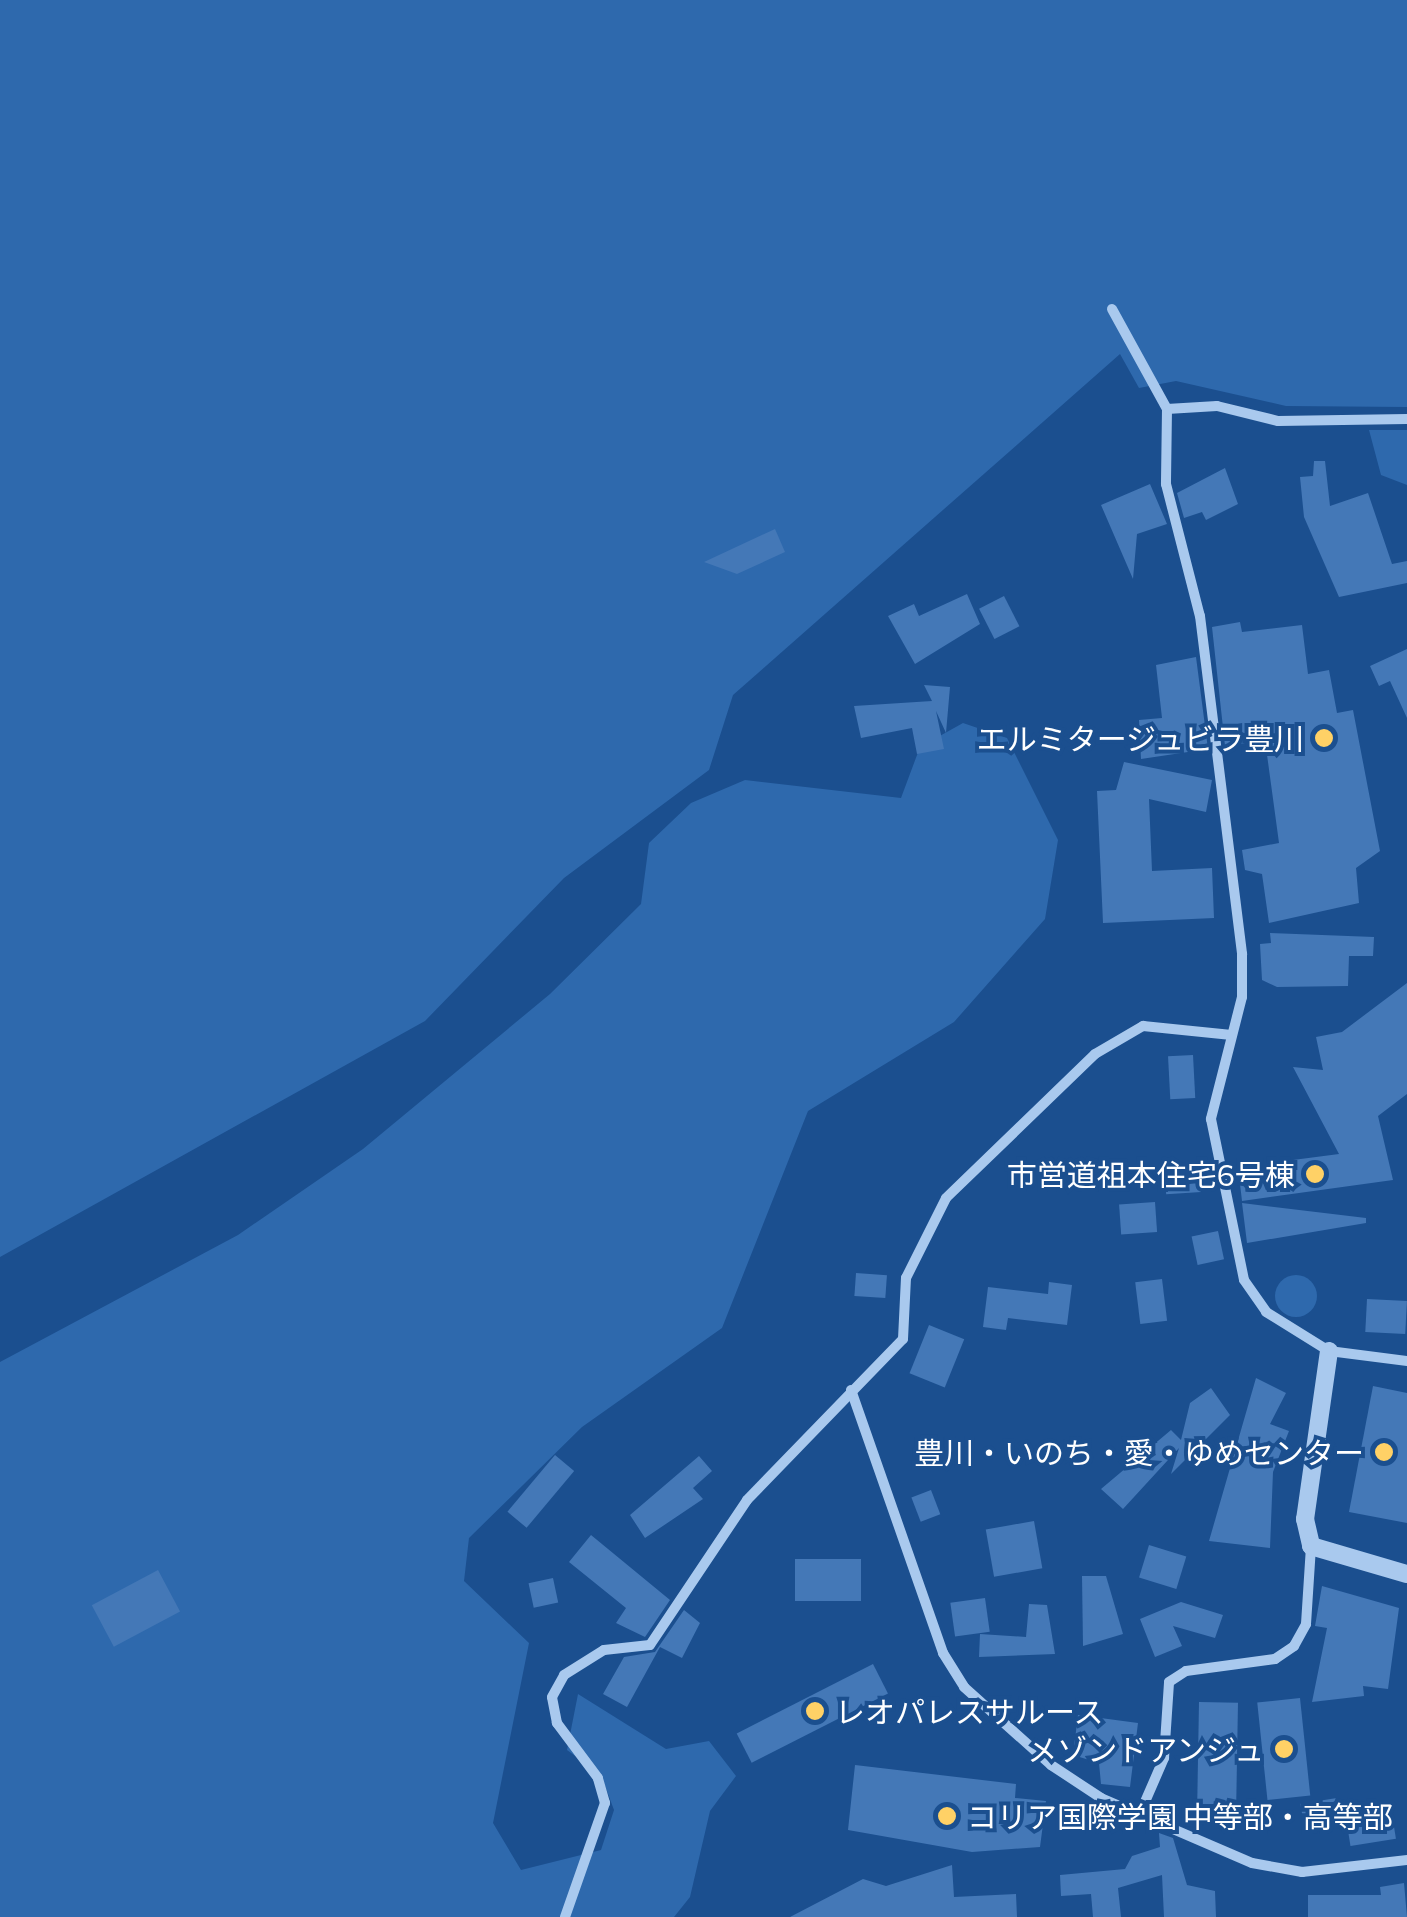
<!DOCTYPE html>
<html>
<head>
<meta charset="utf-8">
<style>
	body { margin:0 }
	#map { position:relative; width:1407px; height:1917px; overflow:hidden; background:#1b4f8f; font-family:Commissioner,"Noto Sans JP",sans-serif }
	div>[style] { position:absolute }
	.green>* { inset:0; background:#2e69ad }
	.round { border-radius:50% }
	.building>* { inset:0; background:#4478b7; transform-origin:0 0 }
	.minor>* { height:10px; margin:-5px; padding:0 5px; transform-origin:5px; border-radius:5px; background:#a9c9ee }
	.tertiary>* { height:18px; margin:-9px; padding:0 9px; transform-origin:9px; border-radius:9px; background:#a9c9ee }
	.dots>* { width:28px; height:28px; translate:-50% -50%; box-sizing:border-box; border:5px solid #1b4f8f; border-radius:50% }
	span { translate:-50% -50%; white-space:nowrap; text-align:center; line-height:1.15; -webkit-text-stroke:8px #1b4f8f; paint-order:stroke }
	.poi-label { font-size:30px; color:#fff }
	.right { translate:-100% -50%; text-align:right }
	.left { translate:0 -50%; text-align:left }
</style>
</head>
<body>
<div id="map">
	<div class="green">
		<i style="clip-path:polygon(0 0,1407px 0,1407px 407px,1286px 406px,1176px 381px,1139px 388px,1120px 354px,733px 695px,709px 770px,564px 878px,425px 1021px,0 1257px)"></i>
		<i style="clip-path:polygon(1369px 430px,1407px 430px,1407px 485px,1381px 475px)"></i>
		<i style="clip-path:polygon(963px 723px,1007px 738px,1058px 840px,1045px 919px,954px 1022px,808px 1111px,722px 1328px,582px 1427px,469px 1538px,464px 1581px,529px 1643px,493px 1823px,521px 1870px,601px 1850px,614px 1810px,601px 1775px,567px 1750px,578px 1694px,666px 1749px,709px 1741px,736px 1776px,710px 1811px,690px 1897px,674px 1917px,0 1917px,0 1362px,238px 1235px,363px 1149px,550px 994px,641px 904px,649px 843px,691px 803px,745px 780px,901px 798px,920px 747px)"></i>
		<i class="round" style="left:1275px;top:1275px;width:42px;height:42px"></i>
	</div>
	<div class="building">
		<i style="clip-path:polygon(1314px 461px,1325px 461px,1330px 506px,1368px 493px,1392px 564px,1407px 561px,1407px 583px,1339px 597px,1304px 517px,1300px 477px,1313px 476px)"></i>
		<i style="clip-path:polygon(1225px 468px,1238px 504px,1206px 520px,1202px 512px,1184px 518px,1177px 493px)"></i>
		<i style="clip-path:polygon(1150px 484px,1167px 524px,1137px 534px,1133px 579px,1101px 505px)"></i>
		<i style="clip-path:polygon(775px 529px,785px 552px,737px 574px,704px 562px)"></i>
		<i style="clip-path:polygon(967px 594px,980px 624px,915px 664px,888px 616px,914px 604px,919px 616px)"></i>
		<i style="left:1004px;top:596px;width:34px;height:28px;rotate:63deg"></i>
		<i style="clip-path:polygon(1240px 622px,1242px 632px,1302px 625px,1308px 674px,1329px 670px,1337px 713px,1353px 710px,1380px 851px,1356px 868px,1359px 903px,1269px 923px,1262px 874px,1245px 870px,1242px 850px,1279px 843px,1265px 740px,1225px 746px,1212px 627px)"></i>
		<i style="clip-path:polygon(1407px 649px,1407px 718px,1390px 681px,1379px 686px,1370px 666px)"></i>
		<i style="clip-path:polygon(1196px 657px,1208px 749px,1141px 759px,1139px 720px,1162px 718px,1156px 665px)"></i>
		<i style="clip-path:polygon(924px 685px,950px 687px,946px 733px,936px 711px,944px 749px,917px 754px,912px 728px,861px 738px,854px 706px,932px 701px)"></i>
		<i style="clip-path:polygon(1124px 762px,1212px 780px,1206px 812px,1149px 799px,1152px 871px,1212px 868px,1214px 918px,1103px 923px,1097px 791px,1116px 790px)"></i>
		<i style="clip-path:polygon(1270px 933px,1374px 937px,1373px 956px,1349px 956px,1348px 986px,1277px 987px,1262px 980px,1260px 944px,1271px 943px)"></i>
		<i style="clip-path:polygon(1407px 983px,1407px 1094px,1378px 1116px,1393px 1180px,1242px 1201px,1238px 1167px,1339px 1154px,1293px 1067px,1323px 1070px,1316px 1037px,1342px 1032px)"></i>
		<i style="left:1193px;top:1055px;width:43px;height:25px;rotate:87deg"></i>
		<i style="left:1199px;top:1162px;width:30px;height:35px;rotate:86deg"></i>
		<i style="left:1155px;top:1202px;width:30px;height:36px;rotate:86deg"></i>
		<i style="clip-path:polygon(1242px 1203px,1366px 1218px,1366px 1223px,1247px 1243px)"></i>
		<i style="left:1218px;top:1231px;width:29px;height:27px;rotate:78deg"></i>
		<i style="left:856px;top:1273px;width:31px;height:23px;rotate:4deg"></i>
		<i style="left:1162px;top:1279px;width:42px;height:27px;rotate:83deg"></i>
		<i style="clip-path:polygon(1049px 1282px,1072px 1285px,1067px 1325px,1008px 1318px,1006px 1330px,983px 1327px,988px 1287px,1048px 1294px)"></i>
		<i style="left:1367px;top:1299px;width:40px;height:33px;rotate:3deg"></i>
		<i style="left:929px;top:1325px;width:38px;height:52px;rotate:22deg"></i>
		<i style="clip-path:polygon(1256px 1378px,1286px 1393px,1270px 1424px,1289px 1431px,1273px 1472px,1270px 1548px,1209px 1541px)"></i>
		<i style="clip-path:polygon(1373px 1386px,1407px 1393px,1407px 1523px,1349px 1512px)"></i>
		<i style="clip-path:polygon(1211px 1388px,1230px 1415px,1171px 1474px,1179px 1448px,1123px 1509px,1101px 1489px,1171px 1430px,1181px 1440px,1190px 1403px)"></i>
		<i style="left:555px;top:1455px;width:25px;height:74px;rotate:40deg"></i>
		<i style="clip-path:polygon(699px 1456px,712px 1471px,693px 1488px,703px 1499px,645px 1538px,630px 1515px)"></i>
		<i style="left:931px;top:1490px;width:26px;height:21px;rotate:69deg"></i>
		<i style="left:1034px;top:1521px;width:48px;height:49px;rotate:80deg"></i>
		<i style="clip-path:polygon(591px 1535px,670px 1600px,645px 1637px,616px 1623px,626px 1608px,569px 1562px)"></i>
		<i style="left:1149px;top:1545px;width:39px;height:34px;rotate:17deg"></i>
		<i style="left:795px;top:1559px;width:66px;height:42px"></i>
		<i style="left:158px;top:1570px;width:47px;height:75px;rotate:62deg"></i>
		<i style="clip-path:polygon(1082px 1576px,1106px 1576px,1123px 1634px,1083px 1646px)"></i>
		<i style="left:553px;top:1578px;width:25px;height:25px;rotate:78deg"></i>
		<i style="clip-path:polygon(1322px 1586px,1399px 1608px,1388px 1689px,1363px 1686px,1364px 1696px,1312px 1702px,1327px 1628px,1315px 1626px)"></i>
		<i style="left:985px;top:1598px;width:34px;height:35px;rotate:82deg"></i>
		<i style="clip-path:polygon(1181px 1602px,1223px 1615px,1215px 1638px,1173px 1626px,1182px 1646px,1155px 1657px,1140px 1619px)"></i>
		<i style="clip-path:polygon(1029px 1604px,1047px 1605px,1055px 1654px,979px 1657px,980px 1634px,1026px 1637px)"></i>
		<i style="clip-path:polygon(684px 1610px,700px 1623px,682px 1658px,660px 1647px,627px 1707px,603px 1694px,624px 1657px,655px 1652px)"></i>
		<i style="left:873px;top:1664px;width:33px;height:153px;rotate:63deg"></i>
		<i style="left:1300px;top:1698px;width:98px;height:43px;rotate:84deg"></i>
		<i style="left:1199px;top:1702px;width:39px;height:102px;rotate:1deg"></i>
		<i style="clip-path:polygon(1078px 1715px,1138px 1723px,1130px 1787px,1101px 1784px,1099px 1763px,1073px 1755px)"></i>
		<i style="clip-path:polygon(855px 1765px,1016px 1784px,1015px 1798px,1046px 1801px,1040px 1847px,972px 1852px,848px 1830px)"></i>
		<i style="left:1337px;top:1798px;width:19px;height:37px;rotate:81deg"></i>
		<i style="left:1392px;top:1814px;width:25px;height:46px;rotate:81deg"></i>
		<i style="clip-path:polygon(1159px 1833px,1173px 1838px,1187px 1885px,1215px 1891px,1216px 1917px,1164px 1917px,1162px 1875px,1118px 1888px,1121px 1917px,1093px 1917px,1091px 1894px,1061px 1896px,1060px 1875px,1125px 1869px,1132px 1856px,1160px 1847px)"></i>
		<i style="clip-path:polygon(952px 1865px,954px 1897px,1016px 1894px,1017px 1917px,790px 1917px,863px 1879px,886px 1886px)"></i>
		<i style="clip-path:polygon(1404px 1883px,1407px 1917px,1308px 1917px,1308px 1895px,1381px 1895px,1380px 1887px)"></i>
	</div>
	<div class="minor">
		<i style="left:1112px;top:309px;width:114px;rotate:61.2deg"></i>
		<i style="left:1167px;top:409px;width:75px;rotate:90.8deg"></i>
		<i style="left:1166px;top:484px;width:136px;rotate:75.6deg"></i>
		<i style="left:1200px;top:616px;width:341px;rotate:82.9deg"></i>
		<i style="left:1242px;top:954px;width:43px;rotate:90deg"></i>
		<i style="left:1242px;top:997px;width:126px;rotate:104.3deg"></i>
		<i style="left:1211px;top:1119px;width:164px;rotate:78.4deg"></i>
		<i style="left:1244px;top:1280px;width:39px;rotate:55deg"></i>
		<i style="left:1266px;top:1312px;width:74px;rotate:31.8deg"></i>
		<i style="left:1329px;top:1351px;width:79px;rotate:7.3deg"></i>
		<i style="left:1167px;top:409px;width:50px;rotate:-3.4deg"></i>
		<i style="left:1217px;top:406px;width:63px;rotate:13.8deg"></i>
		<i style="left:1278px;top:421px;width:129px;rotate:-0.9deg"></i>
		<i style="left:851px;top:1390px;width:279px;rotate:70.7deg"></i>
		<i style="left:943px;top:1653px;width:40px;rotate:58deg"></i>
		<i style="left:964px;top:1687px;width:117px;rotate:41.9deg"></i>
		<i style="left:1051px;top:1765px;width:60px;rotate:33.4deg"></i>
		<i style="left:1101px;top:1798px;width:164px;rotate:23.3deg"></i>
		<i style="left:1252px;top:1863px;width:51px;rotate:10.2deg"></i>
		<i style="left:1302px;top:1872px;width:106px;rotate:-6.5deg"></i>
		<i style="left:1141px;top:1811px;width:58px;rotate:-66.5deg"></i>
		<i style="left:1164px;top:1758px;width:76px;rotate:-86.2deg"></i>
		<i style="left:1169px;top:1682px;width:20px;rotate:-33deg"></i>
		<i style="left:1186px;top:1671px;width:90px;rotate:-7.7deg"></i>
		<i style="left:1275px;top:1659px;width:23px;rotate:-34deg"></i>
		<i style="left:1294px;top:1646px;width:25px;rotate:-61deg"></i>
		<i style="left:1306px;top:1624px;width:78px;rotate:-86.3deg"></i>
		<i style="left:565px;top:1917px;width:121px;rotate:-70.7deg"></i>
		<i style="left:605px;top:1803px;width:26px;rotate:-106deg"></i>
		<i style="left:598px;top:1778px;width:69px;rotate:-126.7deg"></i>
		<i style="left:557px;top:1723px;width:26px;rotate:-101deg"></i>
		<i style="left:552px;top:1697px;width:25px;rotate:-61deg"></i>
		<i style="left:564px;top:1675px;width:47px;rotate:-32deg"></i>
		<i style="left:604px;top:1650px;width:46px;rotate:-6.2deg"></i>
		<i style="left:650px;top:1645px;width:174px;rotate:-56.2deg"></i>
		<i style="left:747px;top:1500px;width:224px;rotate:-45.9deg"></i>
		<i style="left:903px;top:1339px;width:61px;rotate:-87.2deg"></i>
		<i style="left:906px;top:1278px;width:89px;rotate:-63.4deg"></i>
		<i style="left:946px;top:1198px;width:207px;rotate:-44deg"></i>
		<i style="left:1095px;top:1054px;width:56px;rotate:-30.3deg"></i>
		<i style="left:1143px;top:1026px;width:89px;rotate:5.8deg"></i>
	</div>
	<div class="tertiary">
		<i style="left:1329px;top:1351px;width:170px;rotate:98.1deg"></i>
		<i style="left:1305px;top:1519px;width:28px;rotate:77deg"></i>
		<i style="left:1311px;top:1546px;width:100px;rotate:16.3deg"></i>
	</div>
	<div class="dots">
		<i style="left:1324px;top:738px;background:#ffd166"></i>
		<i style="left:1315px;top:1174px;background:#ffd166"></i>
		<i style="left:1384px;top:1452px;background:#ffd166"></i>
		<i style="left:815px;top:1711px;background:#ffd166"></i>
		<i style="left:1284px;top:1749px;background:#ffd166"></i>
		<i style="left:947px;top:1816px;background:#ffd166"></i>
	</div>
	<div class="poi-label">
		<span class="right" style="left:1304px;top:738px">エルミタージュビラ豊川</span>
		<span class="right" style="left:1295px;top:1174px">市営道祖本住宅6号棟</span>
		<span class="right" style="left:1364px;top:1452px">豊川・いのち・愛・ゆめセンター</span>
		<span class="left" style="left:835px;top:1711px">レオパレスサルース</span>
		<span class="right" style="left:1264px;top:1749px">メゾンドアンジュ</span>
		<span class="left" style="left:967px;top:1816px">コリア国際学園 中等部・高等部</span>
	</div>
</div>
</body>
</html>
